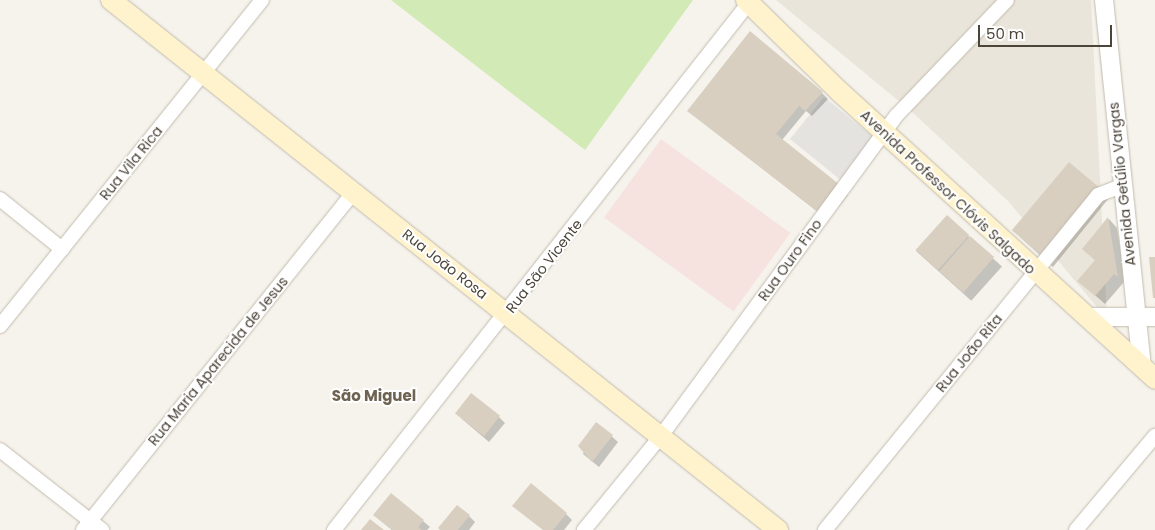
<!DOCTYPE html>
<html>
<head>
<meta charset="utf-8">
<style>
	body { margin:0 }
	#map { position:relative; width:1155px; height:530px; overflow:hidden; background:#f6f3ec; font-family:Poppins,sans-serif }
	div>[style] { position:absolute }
	.residential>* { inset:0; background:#eae5da }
	.medical>* { inset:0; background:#f6e3e0; transform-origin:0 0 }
	.green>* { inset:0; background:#d2eab5 }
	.parking>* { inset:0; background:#e5e3e0; transform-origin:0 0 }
	.shadow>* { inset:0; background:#0003; transform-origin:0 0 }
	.building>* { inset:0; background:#d8cfc1; transform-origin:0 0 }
	.roads { filter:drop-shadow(0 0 1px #c2bbae) drop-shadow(0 0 1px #c2bbae) }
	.minor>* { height:14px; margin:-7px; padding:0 7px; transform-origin:7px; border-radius:7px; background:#fff }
	.tertiary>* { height:18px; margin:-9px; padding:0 9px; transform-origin:9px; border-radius:9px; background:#fff }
	.secondary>* { height:20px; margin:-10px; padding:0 10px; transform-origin:10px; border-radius:10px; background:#fff3cd }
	span { translate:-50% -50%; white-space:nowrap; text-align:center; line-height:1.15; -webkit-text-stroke:4px #fff; paint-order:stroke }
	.street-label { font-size:14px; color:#4b4439 }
	.neighbourhood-label { font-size:15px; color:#6e6250; font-weight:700 }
	.scale { position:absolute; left:978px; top:25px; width:134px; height:22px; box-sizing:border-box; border:2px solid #4b4439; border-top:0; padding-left:6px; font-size:15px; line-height:18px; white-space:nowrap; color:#4b4439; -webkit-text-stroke:4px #fff; paint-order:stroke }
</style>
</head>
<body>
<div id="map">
	<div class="residential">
		<i style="clip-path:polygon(776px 0,1091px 0,1107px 319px,1008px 201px,911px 111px)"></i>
	</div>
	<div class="medical">
		<i style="left:661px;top:139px;width:160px;height:97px;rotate:36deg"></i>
	</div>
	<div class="green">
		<i style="clip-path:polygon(391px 0,693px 0,585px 150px)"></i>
	</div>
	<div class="parking">
		<i style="left:824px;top:97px;width:65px;height:54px;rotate:39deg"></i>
	</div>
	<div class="shadow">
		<i style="clip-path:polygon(822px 93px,828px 99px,812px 116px,806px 111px,782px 140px,848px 195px,828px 220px,689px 111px)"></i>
		<i style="clip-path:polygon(1100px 189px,1109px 198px,1053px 267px,1020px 237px)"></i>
		<i style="left:947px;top:217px;width:74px;height:46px;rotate:42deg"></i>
		<i style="clip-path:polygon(1109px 219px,1117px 228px,1126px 284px,1124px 282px,1105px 304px,1079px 281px,1096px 261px,1083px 249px)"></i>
		<i style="clip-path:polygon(499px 417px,505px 423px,489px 442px,462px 419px)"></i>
		<i style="clip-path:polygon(597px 423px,618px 442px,599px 467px,583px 454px)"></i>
		<i style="clip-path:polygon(391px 495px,423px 521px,430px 527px,427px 530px,392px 530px,381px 521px,375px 515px)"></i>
		<i style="clip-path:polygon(566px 514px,572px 520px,564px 530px,543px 530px)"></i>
		<i style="clip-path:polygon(469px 516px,475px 522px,469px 530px,441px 530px)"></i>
	</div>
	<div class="building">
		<i style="clip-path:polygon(750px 31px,823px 92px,805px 111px,799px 106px,776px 134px,840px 185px,818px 212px,687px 111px)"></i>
		<i style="left:1069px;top:162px;width:40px;height:89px;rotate:40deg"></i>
		<i style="left:947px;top:215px;width:30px;height:47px;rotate:42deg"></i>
		<i style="clip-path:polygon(1108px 217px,1118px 277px,1114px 274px,1095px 296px,1077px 281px,1095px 260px,1082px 249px)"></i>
		<i style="left:970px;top:236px;width:32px;height:47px;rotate:41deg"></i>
		<i style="clip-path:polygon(1149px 257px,1155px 257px,1155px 298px,1153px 298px)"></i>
		<i style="left:471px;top:393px;width:37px;height:26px;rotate:38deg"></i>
		<i style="clip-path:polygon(596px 422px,613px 435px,592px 462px,578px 446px)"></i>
		<i style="clip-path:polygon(531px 483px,567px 513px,553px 530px,543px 530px,512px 506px)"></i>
		<i style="clip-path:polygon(391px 493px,424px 520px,418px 527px,422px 530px,392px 530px,373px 515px)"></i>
		<i style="clip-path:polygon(457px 505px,470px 515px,458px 530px,440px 530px,438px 528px)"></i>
		<i style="clip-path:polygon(370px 519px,384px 530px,361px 530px)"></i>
	</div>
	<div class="roads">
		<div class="minor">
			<i style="left:0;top:199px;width:80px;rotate:38.9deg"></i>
			<i style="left:0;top:326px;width:418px;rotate:-51.2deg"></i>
			<i style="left:0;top:450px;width:130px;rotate:38.1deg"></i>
			<i style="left:83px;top:530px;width:432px;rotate:-51.3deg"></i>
			<i style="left:334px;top:530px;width:674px;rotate:-51.8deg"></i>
			<i style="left:584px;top:530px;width:122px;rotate:-50.7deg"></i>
			<i style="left:661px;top:436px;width:398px;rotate:-53.7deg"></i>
			<i style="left:897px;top:115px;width:159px;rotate:-46.3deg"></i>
			<i style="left:825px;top:530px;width:432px;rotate:-50.8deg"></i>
			<i style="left:1098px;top:195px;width:25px;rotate:-21deg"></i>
			<i style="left:1076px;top:530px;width:123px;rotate:-50deg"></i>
		</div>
		<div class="tertiary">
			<i style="left:1104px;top:0;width:370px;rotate:84.1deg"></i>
			<i style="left:1087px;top:317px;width:68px"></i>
		</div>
		<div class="secondary">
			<i style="left:111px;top:0;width:852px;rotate:38.47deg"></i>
			<i style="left:746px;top:0;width:132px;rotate:44.4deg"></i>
			<i style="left:840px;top:92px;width:426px;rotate:42.3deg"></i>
		</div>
	</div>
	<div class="street-label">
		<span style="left:131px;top:163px;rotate:-51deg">Rua Vila Rica</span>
		<span style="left:1122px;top:184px;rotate:-96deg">Avenida Getúlio Vargas</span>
		<span style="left:948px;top:192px;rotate:43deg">Avenida Professor Clóvis Salgado</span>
		<span style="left:790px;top:260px;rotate:-54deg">Rua Ouro Fino</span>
		<span style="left:445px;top:264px;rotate:38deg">Rua João Rosa</span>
		<span style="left:544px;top:266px;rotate:-52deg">Rua São Vicente</span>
		<span style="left:969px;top:353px;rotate:-51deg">Rua João Rita</span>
		<span style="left:218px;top:361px;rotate:-51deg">Rua Maria Aparecida de Jesus</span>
	</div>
	<div class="neighbourhood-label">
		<span style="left:374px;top:396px">São Miguel</span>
	</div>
	<div class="scale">50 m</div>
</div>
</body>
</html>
